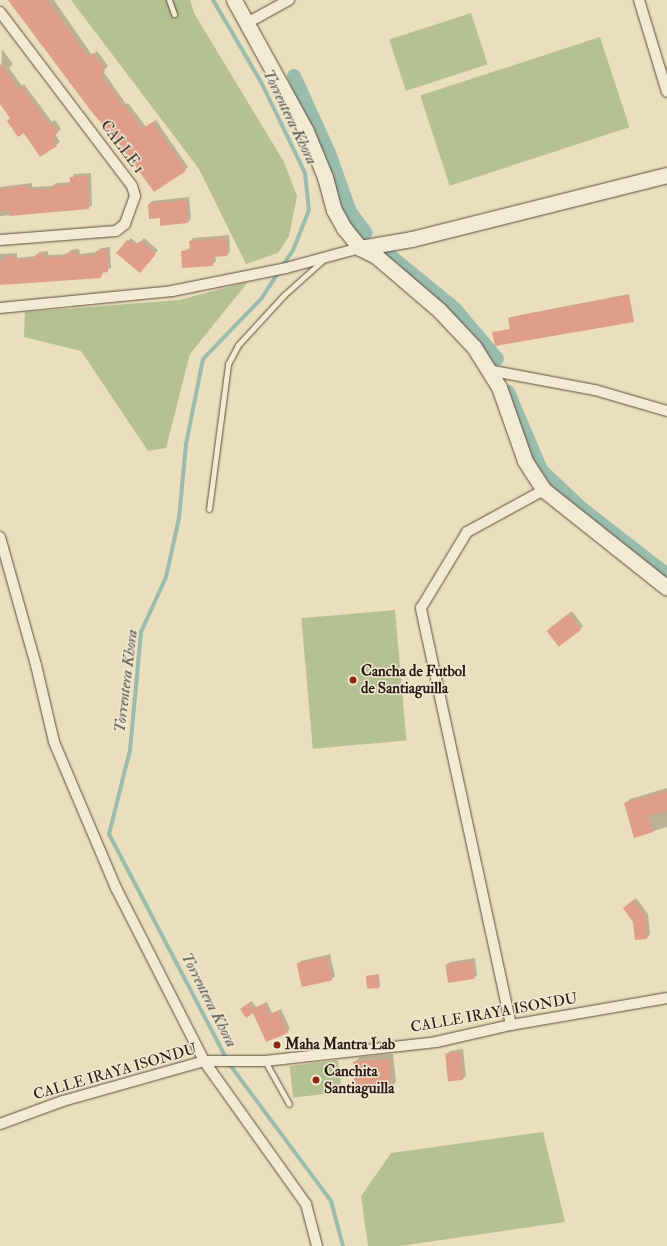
<!DOCTYPE html>
<html>
<head>
<meta charset="utf-8">
<style>
	body { margin:0 }
	#map { position:relative; width:667px; height:1246px; overflow:hidden; background:#ebdebc; font-family:"IM FELL Double Pica",serif }
	div>[style] { position:absolute }
	.green>* { inset:0; background:#b6c192; transform-origin:0 0 }
	.shadow>* { inset:0; background:#0003 }
	.stream>* { height:4px; margin:-2px; padding:0 2px; transform-origin:2px; border-radius:2px; background:#99bcac }
	.canal>* { height:14px; margin:-7px; padding:0 7px; transform-origin:7px; border-radius:7px; background:#99bcac }
	.building>* { inset:0; background:#e09d88; transform-origin:0 0 }
	.roads { filter:drop-shadow(0 0 1px #5b4a3d) drop-shadow(0 0 1px #5b4a3d) }
	.lane>* { height:5px; margin:-2.5px; padding:0 2.5px; transform-origin:2.5px; border-radius:2.5px; background:#f2ead3 }
	.street>* { height:10px; margin:-5px; padding:0 5px; transform-origin:5px; border-radius:5px; background:#f2ead3 }
	.secondary>* { height:15px; margin:-7.5px; padding:0 7.5px; transform-origin:7.5px; border-radius:7.5px; background:#f2ead3 }
	.dots>* { width:11px; height:11px; translate:-50% -50%; box-sizing:border-box; border:2px solid #f2ead3; border-radius:50% }
	span { translate:-50% -50%; white-space:nowrap; text-align:center; line-height:1.15; -webkit-text-stroke:3px #f2ead3; paint-order:stroke }
	.street-label { font-size:15px; color:#2b1913 }
	.poi-label { font-size:15px; color:#2b1913; font-weight:700 }
	.left { translate:0 -50%; text-align:left }
	.water-label { font-size:16px; color:#525249; font-style:italic }
</style>
</head>
<body>
<div id="map">
	<div class="green">
		<i style="clip-path:polygon(71px 0,190px 0,194px 13px,284px 162px,297px 196px,289px 236px,278px 253px,246px 264px,199px 169px)"></i>
		<i style="left:471px;top:13px;width:54px;height:86px;rotate:72deg"></i>
		<i style="left:600px;top:37px;width:95px;height:189px;rotate:72deg"></i>
		<i style="clip-path:polygon(248px 282px,190px 354px,166px 448px,148px 451px,81px 351px,24px 337px,25px 312px,179px 300px)"></i>
		<i style="left:395px;top:610px;width:131px;height:94px;rotate:85deg"></i>
		<i style="left:338px;top:1060px;width:32px;height:49px;rotate:83deg"></i>
		<i style="clip-path:polygon(543px 1132px,565px 1222px,400px 1246px,368px 1246px,361px 1196px,391px 1153px)"></i>
	</div>
	<div class="shadow">
		<i style="clip-path:polygon(8px 0,54px 0,92px 55px,97px 51px,108px 66px,103px 71px,126px 104px,128px 103px,146px 127px,156px 120px,188px 167px,185px 170px,111px 129px)"></i>
		<i style="clip-path:polygon(2px 49px,13px 64px,9px 68px,22px 86px,24px 84px,52px 122px,55px 120px,61px 129px,55px 134px,60px 142px,41px 156px,0 102px)"></i>
		<i style="clip-path:polygon(91px 173px,92px 205px,88px 208px,0 216px,0 187px,32px 183px,32px 187px,53px 186px,56px 183px,71px 182px,74px 174px)"></i>
		<i style="clip-path:polygon(189px 197px,191px 219px,188px 222px,161px 217px,149px 204px,152px 201px)"></i>
		<i style="clip-path:polygon(229px 235px,230px 252px,227px 255px,215px 256px,216px 261px,212px 265px,182px 252px,190px 248px,190px 242px,193px 238px)"></i>
		<i style="clip-path:polygon(131px 238px,138px 244px,144px 238px,158px 250px,143px 268px,128px 241px)"></i>
		<i style="clip-path:polygon(110px 247px,111px 268px,104px 271px,101px 277px,0 284px,0 254px,17px 253px,17px 258px,36px 256px,39px 252px,48px 251px,48px 255px,67px 254px,71px 250px,79px 249px,80px 254px,97px 252px,101px 248px)"></i>
		<i style="clip-path:polygon(629px 294px,634px 321px,493px 333px,511px 329px,510px 317px)"></i>
		<i style="clip-path:polygon(572px 611px,583px 626px,580px 629px,551px 627px)"></i>
		<i style="clip-path:polygon(667px 788px,667px 827px,634px 837px,625px 804px,630px 799px)"></i>
		<i style="clip-path:polygon(636px 898px,648px 914px,650px 934px,647px 938px,624px 908px)"></i>
		<i style="clip-path:polygon(330px 954px,335px 976px,331px 980px,298px 964px,301px 961px)"></i>
		<i style="clip-path:polygon(475px 958px,477px 975px,474px 978px,446px 965px,450px 962px)"></i>
		<i style="clip-path:polygon(379px 974px,380px 986px,379px 987px,367px 976px)"></i>
		<i style="clip-path:polygon(252px 1001px,256px 1007px,267px 1002px,272px 1013px,281px 1009px,290px 1029px,287px 1032px,244px 1006px)"></i>
		<i style="clip-path:polygon(463px 1049px,466px 1076px,463px 1079px,450px 1081px,446px 1055px,450px 1051px)"></i>
		<i style="clip-path:polygon(393px 1054px,396px 1082px,391px 1087px,354px 1063px,360px 1057px)"></i>
	</div>
	<div class="stream">
		<i style="left:213px;top:0;width:95px;rotate:59.7deg"></i>
		<i style="left:261px;top:82px;width:101px;rotate:64.2deg"></i>
		<i style="left:305px;top:173px;width:37px;rotate:84deg"></i>
		<i style="left:309px;top:210px;width:43px;rotate:111.8deg"></i>
		<i style="left:293px;top:250px;width:59px;rotate:123.1deg"></i>
		<i style="left:261px;top:299px;width:83px;rotate:134deg"></i>
		<i style="left:203px;top:359px;width:87px;rotate:101.3deg"></i>
		<i style="left:186px;top:444px;width:74px;rotate:95.4deg"></i>
		<i style="left:179px;top:518px;width:60px;rotate:102.4deg"></i>
		<i style="left:166px;top:577px;width:60px;rotate:114.4deg"></i>
		<i style="left:141px;top:632px;width:119px;rotate:95.3deg"></i>
		<i style="left:130px;top:750px;width:87px;rotate:104deg"></i>
		<i style="left:109px;top:834px;width:261px;rotate:62.4deg"></i>
		<i style="left:230px;top:1065px;width:169px;rotate:53.4deg"></i>
		<i style="left:331px;top:1201px;width:47px;rotate:75.1deg"></i>
	</div>
	<div class="canal">
		<i style="left:294px;top:76px;width:85px;rotate:65.6deg"></i>
		<i style="left:329px;top:153px;width:63px;rotate:70.4deg"></i>
		<i style="left:350px;top:212px;width:26px;rotate:53deg"></i>
		<i style="left:383px;top:250px;width:93px;rotate:39.3deg"></i>
		<i style="left:455px;top:309px;width:65px;rotate:50deg"></i>
		<i style="left:508px;top:392px;width:85px;rotate:67.1deg"></i>
		<i style="left:541px;top:470px;width:55px;rotate:43.5deg"></i>
		<i style="left:581px;top:508px;width:109px;rotate:37.9deg"></i>
	</div>
	<div class="building">
		<i style="clip-path:polygon(8px 0,47px 0,88px 57px,93px 53px,105px 71px,100px 74px,123px 106px,124px 105px,142px 129px,152px 122px,186px 171px,154px 192px,110px 131px,109px 132px,91px 111px)"></i>
		<i style="clip-path:polygon(0 64px,18px 88px,21px 86px,49px 125px,51px 123px,58px 133px,52px 137px,57px 146px,40px 157px,24px 133px,18px 137px,7px 121px,10px 118px,0 104px)"></i>
		<i style="clip-path:polygon(88px 176px,89px 209px,9px 216px,9px 210px,0 211px,0 189px,29px 186px,29px 190px,52px 189px,52px 186px,70px 185px,70px 177px)"></i>
		<i style="clip-path:polygon(186px 200px,188px 223px,160px 226px,160px 218px,149px 219px,148px 204px)"></i>
		<i style="clip-path:polygon(226px 238px,227px 256px,212px 257px,213px 266px,182px 268px,181px 251px,190px 250px,189px 241px)"></i>
		<i style="clip-path:polygon(127px 240px,135px 246px,140px 241px,156px 254px,140px 273px,116px 253px)"></i>
		<i style="clip-path:polygon(107px 250px,108px 272px,101px 273px,101px 278px,0 285px,0 261px,4px 261px,4px 257px,14px 256px,14px 260px,35px 259px,35px 255px,45px 254px,45px 258px,66px 256px,66px 253px,76px 252px,77px 257px,97px 255px,96px 251px)"></i>
		<i style="clip-path:polygon(628px 295px,634px 322px,495px 346px,492px 332px,510px 329px,508px 318px)"></i>
		<i style="left:569px;top:614px;width:20px;height:28px;rotate:53deg"></i>
		<i style="clip-path:polygon(667px 791px,667px 811px,648px 816px,653px 832px,634px 838px,624px 803px)"></i>
		<i style="clip-path:polygon(633px 900px,645px 917px,647px 939px,635px 940px,633px 922px,623px 908px)"></i>
		<i style="left:327px;top:957px;width:24px;height:31px;rotate:78deg"></i>
		<i style="left:472px;top:961px;width:18px;height:27px;rotate:81deg"></i>
		<i style="left:378px;top:975px;width:13px;height:12px;rotate:86deg"></i>
		<i style="clip-path:polygon(249px 1003px,253px 1009px,264px 1004px,269px 1015px,278px 1011px,288px 1033px,266px 1042px,253px 1013px,246px 1018px,240px 1009px)"></i>
		<i style="left:460px;top:1052px;width:28px;height:15px;rotate:84deg"></i>
		<i style="left:389px;top:1059px;width:29px;height:36px;rotate:86deg"></i>
	</div>
	<div class="roads">
		<div class="lane">
			<i style="left:169px;top:0;width:15px;rotate:70deg"></i>
			<i style="left:209px;top:509px;width:146px;rotate:-82.5deg"></i>
			<i style="left:228px;top:364px;width:21px;rotate:-62deg"></i>
			<i style="left:238px;top:345px;width:68px;rotate:-47.4deg"></i>
			<i style="left:284px;top:295px;width:51px;rotate:-41.8deg"></i>
			<i style="left:265px;top:1061px;width:49px;rotate:60.8deg"></i>
		</div>
		<div class="street">
			<i style="left:639px;top:0;width:96px;rotate:73.1deg"></i>
			<i style="left:0;top:12px;width:218px;rotate:52.8deg"></i>
			<i style="left:132px;top:186px;width:10px;rotate:73deg"></i>
			<i style="left:135px;top:196px;width:30px;rotate:110deg"></i>
			<i style="left:125px;top:224px;width:11px;rotate:142deg"></i>
			<i style="left:116px;top:231px;width:116px;rotate:175.6deg"></i>
			<i style="left:247px;top:23px;width:48px;rotate:-28.7deg"></i>
			<i style="left:0;top:308px;width:173px;rotate:-5.6deg"></i>
			<i style="left:172px;top:291px;width:116px;rotate:-11.4deg"></i>
			<i style="left:286px;top:268px;width:77px;rotate:-15.1deg"></i>
			<i style="left:488px;top:370px;width:109px;rotate:10.6deg"></i>
			<i style="left:595px;top:390px;width:75px;rotate:16.3deg"></i>
			<i style="left:0;top:537px;width:133px;rotate:74.3deg"></i>
			<i style="left:36px;top:665px;width:79px;rotate:76.8deg"></i>
			<i style="left:54px;top:742px;width:159px;rotate:67deg"></i>
			<i style="left:116px;top:888px;width:194px;rotate:63deg"></i>
			<i style="left:204px;top:1061px;width:176px;rotate:54.5deg"></i>
			<i style="left:306px;top:1204px;width:43px;rotate:75.3deg"></i>
			<i style="left:511px;top:1025px;width:427px;rotate:-102.2deg"></i>
			<i style="left:421px;top:608px;width:89px;rotate:-58.8deg"></i>
			<i style="left:467px;top:532px;width:88px;rotate:-28.6deg"></i>
			<i style="left:0;top:1124px;width:67px;rotate:-20.1deg"></i>
			<i style="left:63px;top:1101px;width:147px;rotate:-15.8deg"></i>
			<i style="left:204px;top:1061px;width:61px"></i>
			<i style="left:265px;top:1061px;width:172px;rotate:-6.3deg"></i>
			<i style="left:436px;top:1042px;width:77px;rotate:-12.8deg"></i>
			<i style="left:511px;top:1025px;width:158px;rotate:-9.8deg"></i>
		</div>
		<div class="secondary">
			<i style="left:234px;top:0;width:149px;rotate:61.2deg"></i>
			<i style="left:306px;top:131px;width:50px;rotate:67.6deg"></i>
			<i style="left:325px;top:177px;width:34px;rotate:75deg"></i>
			<i style="left:334px;top:210px;width:21px;rotate:61deg"></i>
			<i style="left:344px;top:228px;width:26px;rotate:51deg"></i>
			<i style="left:360px;top:248px;width:18px;rotate:27deg"></i>
			<i style="left:376px;top:256px;width:83px;rotate:40.6deg"></i>
			<i style="left:439px;top:310px;width:51px;rotate:46.6deg"></i>
			<i style="left:474px;top:347px;width:47px;rotate:58deg"></i>
			<i style="left:499px;top:387px;width:78px;rotate:70.6deg"></i>
			<i style="left:525px;top:461px;width:35px;rotate:57deg"></i>
			<i style="left:544px;top:490px;width:157px;rotate:38.5deg"></i>
			<i style="left:360px;top:248px;width:53px;rotate:-9.8deg"></i>
			<i style="left:412px;top:239px;width:263px;rotate:-14.1deg"></i>
		</div>
	</div>
	<div class="dots">
		<i style="left:353px;top:680px;background:#8f2418"></i>
		<i style="left:277px;top:1045px;background:#8f2418"></i>
		<i style="left:316px;top:1080px;background:#8f2418"></i>
	</div>
	<div class="street-label">
		<span style="left:122px;top:147px;rotate:53deg">CALLE 1</span>
		<span style="left:494px;top:1013px;rotate:-10deg">CALLE IRAYA ISONDU</span>
		<span style="left:115px;top:1072px;rotate:-16deg">CALLE IRAYA ISONDU</span>
	</div>
	<div class="poi-label">
		<span class="left" style="left:361px;top:680px">Cancha de Futbol<br>de Santiaguilla</span>
		<span class="left" style="left:285px;top:1045px">Maha Mantra Lab</span>
		<span class="left" style="left:324px;top:1080px">Canchita<br>Santiaguilla</span>
	</div>
	<div class="water-label">
		<span style="left:290px;top:117px;rotate:64deg">Torrentera Khora</span>
		<span style="left:126px;top:681px;rotate:-83deg">Torrentera Khora</span>
		<span style="left:209px;top:1000px;rotate:63deg">Torrentera Khora</span>
	</div>
</div>
</body>
</html>
